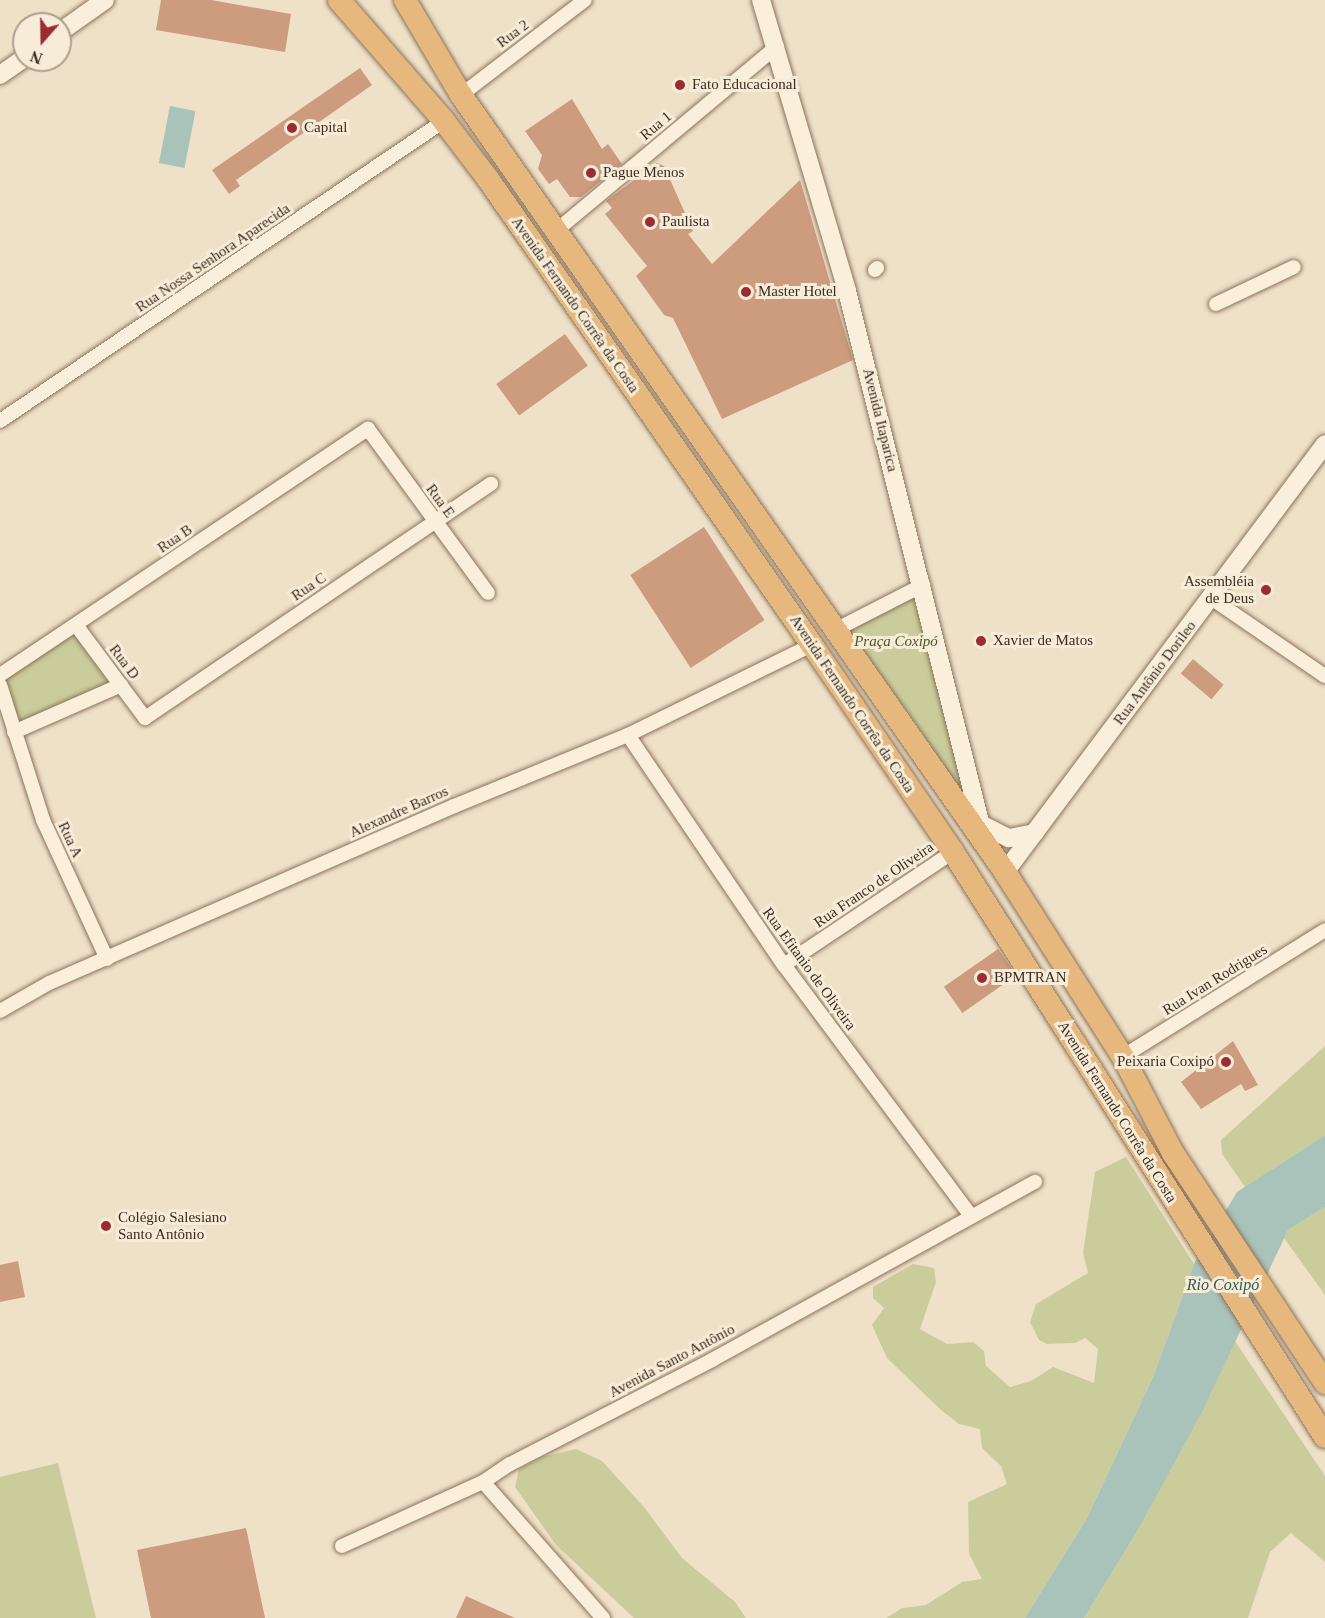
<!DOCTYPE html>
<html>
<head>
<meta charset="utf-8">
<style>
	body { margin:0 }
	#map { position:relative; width:1325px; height:1618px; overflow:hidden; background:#efe1c8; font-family:"Times New Roman",serif }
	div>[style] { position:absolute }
	.green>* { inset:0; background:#cacd9b }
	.water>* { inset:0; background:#a9c3ba; transform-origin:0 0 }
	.building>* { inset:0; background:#cd9b7e; transform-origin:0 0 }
	.roads { filter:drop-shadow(0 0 2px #8b735c) drop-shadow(0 0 2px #8b735c) }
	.minor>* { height:14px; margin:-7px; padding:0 7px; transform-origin:7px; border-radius:7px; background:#f9efdb }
	.tertiary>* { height:18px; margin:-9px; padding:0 9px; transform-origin:9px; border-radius:9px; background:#f9efdb }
	.trunk>* { height:22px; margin:-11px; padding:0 11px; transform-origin:11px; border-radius:11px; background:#e7b87e }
	.dots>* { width:16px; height:16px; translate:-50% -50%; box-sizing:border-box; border:3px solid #f6ecd8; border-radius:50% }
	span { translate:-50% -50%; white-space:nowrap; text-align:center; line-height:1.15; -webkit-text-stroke:6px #f6ecd8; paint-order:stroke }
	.street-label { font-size:15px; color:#3c2c20 }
	.poi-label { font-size:15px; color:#3c2c20 }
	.left { translate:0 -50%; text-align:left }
	.right { translate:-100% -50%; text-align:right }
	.park-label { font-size:15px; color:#4e5827; font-style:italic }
	.water-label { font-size:16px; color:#2f5b56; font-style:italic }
	.north { position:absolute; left:12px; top:12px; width:60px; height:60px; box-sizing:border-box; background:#f6ecd8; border:2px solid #ac9f8e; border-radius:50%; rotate:200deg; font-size:16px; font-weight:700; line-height:24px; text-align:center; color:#3c2c20 }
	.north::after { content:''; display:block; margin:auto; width:21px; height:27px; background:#9b2c32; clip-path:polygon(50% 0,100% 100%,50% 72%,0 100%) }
</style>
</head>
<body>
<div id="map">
	<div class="green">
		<i style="clip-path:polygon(917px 594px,965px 792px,963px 794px,848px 633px,850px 627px)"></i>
		<i style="clip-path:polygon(76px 633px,115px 684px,18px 727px,2px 678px)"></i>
		<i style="clip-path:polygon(1325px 1046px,1325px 1135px,1245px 1187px,1222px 1154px,1221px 1140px)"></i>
		<i style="clip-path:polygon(1126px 1157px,1194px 1264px,1154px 1375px,1087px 1518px,1025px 1618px,886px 1618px,902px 1608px,926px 1605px,962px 1582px,982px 1579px,969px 1554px,968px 1502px,1007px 1484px,1001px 1466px,982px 1448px,980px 1429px,959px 1424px,941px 1410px,887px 1358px,872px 1325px,884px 1308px,873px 1298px,873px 1287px,913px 1264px,934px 1268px,936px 1282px,920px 1329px,947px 1344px,973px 1342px,984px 1351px,986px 1366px,1010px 1387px,1031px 1381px,1053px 1367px,1094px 1383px,1098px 1349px,1085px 1338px,1075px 1343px,1047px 1344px,1039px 1340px,1030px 1322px,1036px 1304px,1088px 1273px,1083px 1253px,1095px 1172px)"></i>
		<i style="clip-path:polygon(1325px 1207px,1325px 1295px,1284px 1238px,1288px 1230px)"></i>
		<i style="clip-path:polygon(1235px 1341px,1325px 1476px,1325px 1562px,1291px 1533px,1270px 1552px,1248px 1618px,1084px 1618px,1135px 1535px)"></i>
		<i style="clip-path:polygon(576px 1449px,602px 1461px,644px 1507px,682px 1558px,735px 1602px,746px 1618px,634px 1618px,556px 1545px,515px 1487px,519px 1469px,542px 1457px)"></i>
		<i style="clip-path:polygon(58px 1463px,96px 1618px,0 1618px,0 1477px)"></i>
	</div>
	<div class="water">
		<i style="left:170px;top:106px;width:26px;height:58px;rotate:11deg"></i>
		<i style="clip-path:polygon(1325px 1135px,1325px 1207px,1288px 1230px,1202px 1412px,1135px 1535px,1084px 1618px,1025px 1618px,1087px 1518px,1154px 1375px,1194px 1264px,1237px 1192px)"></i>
	</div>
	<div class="building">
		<i style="clip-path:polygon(161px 0,211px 0,291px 14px,285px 52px,156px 30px)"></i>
		<i style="clip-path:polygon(360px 68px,372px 85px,236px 180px,240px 186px,229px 194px,212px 170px)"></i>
		<i style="clip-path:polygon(572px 99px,602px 149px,608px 144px,622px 164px,581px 197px,570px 197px,557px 179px,549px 184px,538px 169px,542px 155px,525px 131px)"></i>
		<i style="clip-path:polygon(657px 163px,664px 166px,693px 231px,688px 234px,712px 264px,800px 180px,853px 360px,722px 419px,673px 318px,664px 315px,636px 276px,647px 266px,605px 214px,612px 208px,606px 201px)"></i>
		<i style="left:565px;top:334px;width:39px;height:85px;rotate:54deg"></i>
		<i style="left:704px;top:527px;width:111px;height:88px;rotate:57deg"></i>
		<i style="left:1193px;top:659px;width:40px;height:19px;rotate:40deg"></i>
		<i style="left:998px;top:949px;width:32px;height:66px;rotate:55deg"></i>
		<i style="clip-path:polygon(1233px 1041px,1258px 1085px,1245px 1091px,1241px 1084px,1201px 1109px,1181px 1082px)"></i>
		<i style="clip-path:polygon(18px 1261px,25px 1297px,0 1302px,0 1265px)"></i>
		<i style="clip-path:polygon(246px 1528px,265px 1618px,151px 1618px,137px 1550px)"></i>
		<i style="clip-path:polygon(466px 1596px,515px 1618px,456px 1618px)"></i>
	</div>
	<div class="roads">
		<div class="minor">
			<i style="left:461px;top:95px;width:156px;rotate:-37.5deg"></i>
			<i style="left:556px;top:231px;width:288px;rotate:-39.9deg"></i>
			<i style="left:875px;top:270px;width:3px;rotate:-45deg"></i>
			<i style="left:1216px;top:304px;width:86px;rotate:-25.4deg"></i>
			<i style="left:0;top:421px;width:536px;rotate:-34.05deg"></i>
			<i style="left:1211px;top:598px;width:138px;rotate:34.4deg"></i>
			<i style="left:76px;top:625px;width:116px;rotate:53.4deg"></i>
			<i style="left:145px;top:718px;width:418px;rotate:-34.1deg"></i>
			<i style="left:835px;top:630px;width:99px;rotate:-27.1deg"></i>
			<i style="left:0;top:675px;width:443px;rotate:-33.8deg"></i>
			<i style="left:368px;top:429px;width:203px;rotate:53.8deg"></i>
			<i style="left:0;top:685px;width:142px;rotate:72.3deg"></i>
			<i style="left:43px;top:820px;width:153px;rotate:65.3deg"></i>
			<i style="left:14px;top:732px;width:117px;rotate:-23.7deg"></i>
			<i style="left:628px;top:735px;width:278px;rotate:55.9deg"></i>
			<i style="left:784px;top:965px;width:313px;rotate:53.3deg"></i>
			<i style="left:784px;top:965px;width:203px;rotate:-33.8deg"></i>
			<i style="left:0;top:1011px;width:56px;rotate:-29.7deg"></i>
			<i style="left:49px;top:983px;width:442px;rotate:-23.6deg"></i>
			<i style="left:454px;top:806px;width:188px;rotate:-22.2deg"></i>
			<i style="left:628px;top:735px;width:205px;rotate:-26.1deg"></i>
			<i style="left:1122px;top:1057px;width:239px;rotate:-32deg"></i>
			<i style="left:342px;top:1546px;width:155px;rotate:-24.4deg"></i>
			<i style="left:603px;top:1618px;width:181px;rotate:-131.4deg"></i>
			<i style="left:483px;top:1482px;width:32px;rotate:-34deg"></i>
			<i style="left:510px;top:1464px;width:227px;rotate:-27.2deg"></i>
			<i style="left:712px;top:1360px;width:369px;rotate:-28.9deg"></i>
		</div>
		<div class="tertiary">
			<i style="left:761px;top:0;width:303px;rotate:73.5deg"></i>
			<i style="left:847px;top:291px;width:568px;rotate:75.94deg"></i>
			<i style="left:60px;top:32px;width:55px;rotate:-35.4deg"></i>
			<i style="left:0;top:75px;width:29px;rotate:-35deg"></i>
			<i style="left:975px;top:821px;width:38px;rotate:27deg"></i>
			<i style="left:1009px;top:838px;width:26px;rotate:-11deg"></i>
			<i style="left:1005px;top:872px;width:534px;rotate:-53.22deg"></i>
		</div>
		<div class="trunk">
			<i style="left:339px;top:0;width:160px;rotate:49deg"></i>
			<i style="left:444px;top:121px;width:73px;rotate:52.8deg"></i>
			<i style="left:488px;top:179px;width:568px;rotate:55.19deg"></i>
			<i style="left:812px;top:645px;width:250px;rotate:55.7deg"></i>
			<i style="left:953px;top:852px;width:693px;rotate:57.55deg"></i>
			<i style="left:405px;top:0;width:110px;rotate:59.5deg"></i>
			<i style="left:461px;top:95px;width:949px;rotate:55deg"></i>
			<i style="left:1005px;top:872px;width:222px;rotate:57.5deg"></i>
			<i style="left:1124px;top:1059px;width:106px;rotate:62.5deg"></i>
			<i style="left:1173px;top:1153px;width:276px;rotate:56.5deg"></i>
		</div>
	</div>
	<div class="dots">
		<i style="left:680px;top:85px;background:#9b2c32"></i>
		<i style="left:292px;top:128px;background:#9b2c32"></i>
		<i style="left:591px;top:173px;background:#9b2c32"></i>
		<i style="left:650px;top:222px;background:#9b2c32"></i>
		<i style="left:746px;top:292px;background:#9b2c32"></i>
		<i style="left:1266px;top:590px;background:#9b2c32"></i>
		<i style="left:981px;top:641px;background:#9b2c32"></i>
		<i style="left:982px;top:978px;background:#9b2c32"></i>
		<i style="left:1226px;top:1062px;background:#9b2c32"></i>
		<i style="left:106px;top:1226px;background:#9b2c32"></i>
	</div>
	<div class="street-label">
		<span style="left:513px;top:34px;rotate:-37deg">Rua 2</span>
		<span style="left:656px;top:126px;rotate:-40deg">Rua 1</span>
		<span style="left:213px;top:258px;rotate:-34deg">Rua Nossa Senhora Aparecida</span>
		<span style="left:575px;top:305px;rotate:55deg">Avenida Fernando Corrêa da Costa</span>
		<span style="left:880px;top:420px;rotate:76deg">Avenida Itaparica</span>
		<span style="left:440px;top:501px;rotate:54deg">Rua E</span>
		<span style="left:175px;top:539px;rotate:-34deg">Rua B</span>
		<span style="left:309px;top:587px;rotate:-34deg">Rua C</span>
		<span style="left:124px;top:662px;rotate:53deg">Rua D</span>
		<span style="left:1155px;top:673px;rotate:-53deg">Rua Antônio Dorileo</span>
		<span style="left:852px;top:704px;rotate:56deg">Avenida Fernando Corrêa da Costa</span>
		<span style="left:399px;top:812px;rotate:-24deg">Alexandre Barros</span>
		<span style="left:70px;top:840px;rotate:65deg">Rua A</span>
		<span style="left:874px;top:885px;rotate:-34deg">Rua Franco de Oliveira</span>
		<span style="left:809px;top:969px;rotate:54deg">Rua Efitanio de Oliveira</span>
		<span style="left:1215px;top:980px;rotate:-32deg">Rua Ivan Rodrigues</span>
		<span style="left:1117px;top:1112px;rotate:58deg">Avenida Fernando Corrêa da Costa</span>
		<span style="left:672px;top:1361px;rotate:-28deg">Avenida Santo Antônio</span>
	</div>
	<div class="poi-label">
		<span class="left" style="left:692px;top:85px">Fato Educacional</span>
		<span class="left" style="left:304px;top:128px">Capital</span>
		<span class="left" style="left:603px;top:173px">Pague Menos</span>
		<span class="left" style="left:662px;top:222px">Paulista</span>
		<span class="left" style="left:758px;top:292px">Master Hotel</span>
		<span class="right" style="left:1254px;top:590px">Assembléia<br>de Deus</span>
		<span class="left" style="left:993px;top:641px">Xavier de Matos</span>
		<span class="left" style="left:994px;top:978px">BPMTRAN</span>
		<span class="right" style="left:1214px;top:1062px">Peixaria Coxipó</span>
		<span class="left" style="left:118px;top:1226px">Colégio Salesiano<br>Santo Antônio</span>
	</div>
	<div class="park-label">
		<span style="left:896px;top:642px">Praça Coxipó</span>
	</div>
	<div class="water-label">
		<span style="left:1223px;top:1285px">Rio Coxipó</span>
	</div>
	<div class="north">N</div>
</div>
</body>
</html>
